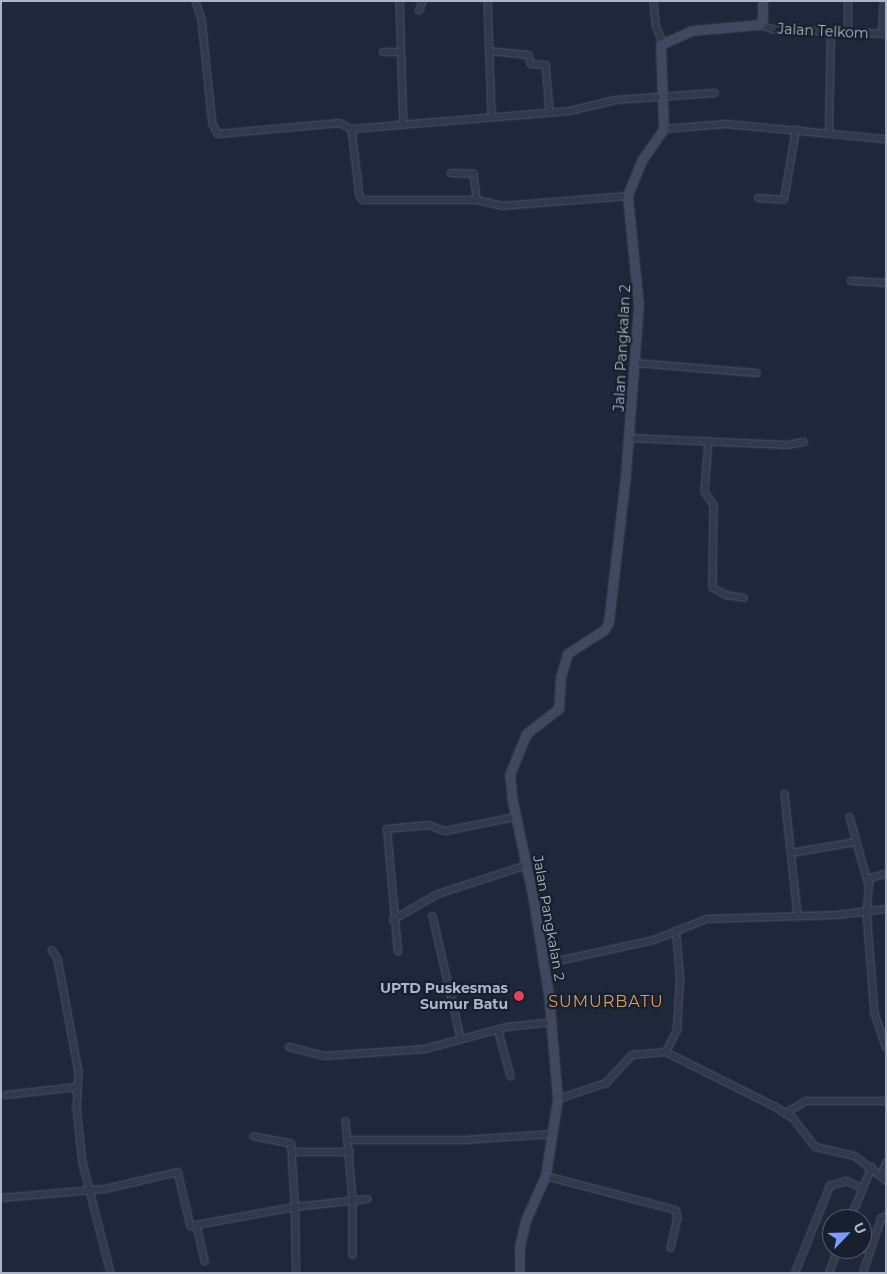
<!DOCTYPE html>
<html>
<head>
<meta charset="utf-8">
<style>
	body { margin:0 }
	#map { position:relative; width:887px; height:1274px; overflow:hidden; background:#1f273a; font-family:Montserrat,sans-serif }
	div>[style] { position:absolute }
	.roads { filter:drop-shadow(0 0 1px #4d5465) drop-shadow(0 0 1px #4d5465) }
	.street>* { height:5.5px; margin:-2.75px; padding:0 2.75px; transform-origin:2.75px; border-radius:2.75px; background:#32394a }
	.secondary>* { height:8px; margin:-4px; padding:0 4px; transform-origin:4px; border-radius:4px; background:#40485e }
	.dots>* { width:14px; height:14px; translate:-50% -50%; box-sizing:border-box; border:2px solid #181f2f; border-radius:50% }
	span { translate:-50% -50%; white-space:nowrap; text-align:center; line-height:1.15; -webkit-text-stroke:4.5px #181f2f; paint-order:stroke }
	.street-label { font-size:14px; color:#adb4c7 }
	.poi-label { font-size:14px; color:#adb4c7; font-weight:700 }
	.right { translate:-100% -50%; text-align:right }
	.quarter-label { font-size:16px; color:#dd9f52; letter-spacing:1px }
	.frame { position:absolute; inset:0; border:2px solid #adb4c7; pointer-events:none }
	.north { position:absolute; left:822px; top:1209px; width:50px; height:50px; box-sizing:border-box; background:#181f2f; border:1px solid #545b6c; border-radius:50%; rotate:66deg; font-size:14px; font-weight:700; line-height:20px; text-align:center; color:#adb4c7 }
	.north::after { content:''; display:block; margin:auto; width:18px; height:22px; background:#7a9dff; clip-path:polygon(50% 0,100% 100%,50% 72%,0 100%) }
</style>
</head>
<body>
<div id="map">
	<div class="roads">
		<div class="street">
			<i style="left:196px;top:1px;width:20px;rotate:72deg"></i>
			<i style="left:202px;top:20px;width:105px;rotate:84deg"></i>
			<i style="left:213px;top:124px;width:11px;rotate:63deg"></i>
			<i style="left:218px;top:134px;width:122px;rotate:-5.2deg"></i>
			<i style="left:340px;top:123px;width:13px;rotate:27deg"></i>
			<i style="left:352px;top:129px;width:67px;rotate:83.2deg"></i>
			<i style="left:360px;top:196px;width:5px;rotate:53deg"></i>
			<i style="left:363px;top:200px;width:114px"></i>
			<i style="left:400px;top:1px;width:124px;rotate:88.2deg"></i>
			<i style="left:488px;top:1px;width:115px;rotate:88deg"></i>
			<i style="left:654px;top:1px;width:25px;rotate:85deg"></i>
			<i style="left:656px;top:26px;width:17px;rotate:66deg"></i>
			<i style="left:419px;top:11px;width:11px;rotate:-68deg"></i>
			<i style="left:760px;top:25px;width:13px;rotate:18deg"></i>
			<i style="left:772px;top:29px;width:114px;rotate:2.5deg"></i>
			<i style="left:848px;top:32px;width:31px;rotate:-90deg"></i>
			<i style="left:882px;top:34px;width:33px;rotate:-87deg"></i>
			<i style="left:490px;top:51px;width:39px;rotate:6deg"></i>
			<i style="left:529px;top:55px;width:9px;rotate:77deg"></i>
			<i style="left:531px;top:64px;width:15px;rotate:4deg"></i>
			<i style="left:546px;top:65px;width:46px;rotate:85deg"></i>
			<i style="left:383px;top:52px;width:18px"></i>
			<i style="left:352px;top:129px;width:219px;rotate:-4.7deg"></i>
			<i style="left:570px;top:111px;width:46px;rotate:-13.7deg"></i>
			<i style="left:615px;top:100px;width:100px;rotate:-4deg"></i>
			<i style="left:664px;top:129px;width:62px;rotate:-4.6deg"></i>
			<i style="left:726px;top:124px;width:161px;rotate:5.4deg"></i>
			<i style="left:829px;top:132px;width:100px;rotate:-88.9deg"></i>
			<i style="left:451px;top:173px;width:23px;rotate:2deg"></i>
			<i style="left:474px;top:174px;width:26px;rotate:83deg"></i>
			<i style="left:477px;top:200px;width:26px;rotate:13deg"></i>
			<i style="left:502px;top:206px;width:126px;rotate:-4.5deg"></i>
			<i style="left:758px;top:198px;width:26px;rotate:4deg"></i>
			<i style="left:784px;top:200px;width:71px;rotate:-80.3deg"></i>
			<i style="left:851px;top:281px;width:35px;rotate:3deg"></i>
			<i style="left:635px;top:363px;width:122px;rotate:4.7deg"></i>
			<i style="left:629px;top:438px;width:158px;rotate:2.5deg"></i>
			<i style="left:787px;top:445px;width:17px;rotate:-10deg"></i>
			<i style="left:709px;top:441px;width:51px;rotate:94.5deg"></i>
			<i style="left:705px;top:492px;width:16px;rotate:55deg"></i>
			<i style="left:714px;top:505px;width:83px;rotate:90.7deg"></i>
			<i style="left:713px;top:588px;width:15px;rotate:28deg"></i>
			<i style="left:726px;top:595px;width:18px;rotate:9deg"></i>
			<i style="left:785px;top:794px;width:123px;rotate:83.9deg"></i>
			<i style="left:850px;top:817px;width:67px;rotate:74.5deg"></i>
			<i style="left:791px;top:853px;width:66px;rotate:-9.6deg"></i>
			<i style="left:886px;top:874px;width:17px;rotate:163deg"></i>
			<i style="left:870px;top:879px;width:33px;rotate:95deg"></i>
			<i style="left:867px;top:912px;width:101px;rotate:85.5deg"></i>
			<i style="left:875px;top:1013px;width:36px;rotate:72deg"></i>
			<i style="left:433px;top:916px;width:125px;rotate:77.1deg"></i>
			<i style="left:393px;top:920px;width:52px;rotate:-30deg"></i>
			<i style="left:438px;top:894px;width:94px;rotate:-18deg"></i>
			<i style="left:52px;top:950px;width:11px;rotate:56deg"></i>
			<i style="left:58px;top:959px;width:115px;rotate:79.5deg"></i>
			<i style="left:79px;top:1072px;width:36px;rotate:93deg"></i>
			<i style="left:77px;top:1108px;width:55px;rotate:83.8deg"></i>
			<i style="left:83px;top:1163px;width:114px;rotate:75.7deg"></i>
			<i style="left:398px;top:952px;width:123px;rotate:-95.1deg"></i>
			<i style="left:387px;top:829px;width:42px;rotate:-5.4deg"></i>
			<i style="left:429px;top:825px;width:17px;rotate:21deg"></i>
			<i style="left:445px;top:831px;width:72px;rotate:-11.2deg"></i>
			<i style="left:544px;top:964px;width:113px;rotate:-12.3deg"></i>
			<i style="left:654px;top:940px;width:57px;rotate:-21.6deg"></i>
			<i style="left:707px;top:919px;width:130px;rotate:-1.8deg"></i>
			<i style="left:837px;top:915px;width:49px;rotate:-7deg"></i>
			<i style="left:498px;top:1029px;width:49px;rotate:74.5deg"></i>
			<i style="left:289px;top:1047px;width:36px;rotate:14deg"></i>
			<i style="left:324px;top:1056px;width:101px;rotate:-4deg"></i>
			<i style="left:425px;top:1049px;width:85px;rotate:-15deg"></i>
			<i style="left:507px;top:1027px;width:46px;rotate:-6.2deg"></i>
			<i style="left:666px;top:1052px;width:25px;rotate:-63deg"></i>
			<i style="left:677px;top:1030px;width:52px;rotate:-86.7deg"></i>
			<i style="left:680px;top:978px;width:47px;rotate:-94.9deg"></i>
			<i style="left:6px;top:1095px;width:71px;rotate:-6.4deg"></i>
			<i style="left:558px;top:1099px;width:51px;rotate:-18.4deg"></i>
			<i style="left:606px;top:1083px;width:38px;rotate:-47deg"></i>
			<i style="left:632px;top:1055px;width:34px;rotate:-5deg"></i>
			<i style="left:666px;top:1052px;width:123px;rotate:26.6deg"></i>
			<i style="left:776px;top:1107px;width:20px;rotate:33deg"></i>
			<i style="left:793px;top:1118px;width:37px;rotate:52deg"></i>
			<i style="left:816px;top:1147px;width:40px;rotate:13deg"></i>
			<i style="left:855px;top:1156px;width:39px;rotate:38deg"></i>
			<i style="left:786px;top:1113px;width:23px;rotate:-31deg"></i>
			<i style="left:806px;top:1101px;width:80px"></i>
			<i style="left:346px;top:1121px;width:78px;rotate:84.9deg"></i>
			<i style="left:353px;top:1199px;width:56px;rotate:90deg"></i>
			<i style="left:349px;top:1140px;width:115px"></i>
			<i style="left:464px;top:1140px;width:89px;rotate:-3.9deg"></i>
			<i style="left:294px;top:1152px;width:56px"></i>
			<i style="left:546px;top:1176px;width:134px;rotate:14.7deg"></i>
			<i style="left:676px;top:1210px;width:8px;rotate:76deg"></i>
			<i style="left:678px;top:1218px;width:31px;rotate:103deg"></i>
			<i style="left:881px;top:1176px;width:14px;rotate:-69deg"></i>
			<i style="left:1px;top:1198px;width:104px;rotate:-4.9deg"></i>
			<i style="left:105px;top:1189px;width:75px;rotate:-13.1deg"></i>
			<i style="left:178px;top:1172px;width:56px;rotate:76.5deg"></i>
			<i style="left:191px;top:1226px;width:106px;rotate:-10.4deg"></i>
			<i style="left:295px;top:1207px;width:63px;rotate:-93.6deg"></i>
			<i style="left:291px;top:1144px;width:38px;rotate:-169deg"></i>
			<i style="left:850px;top:1219px;width:56px;rotate:-67.1deg"></i>
			<i style="left:197px;top:1226px;width:36px;rotate:77deg"></i>
			<i style="left:862px;top:1248px;width:8px;rotate:14deg"></i>
			<i style="left:296px;top:1273px;width:66px;rotate:-90.9deg"></i>
			<i style="left:295px;top:1207px;width:73px;rotate:-6.3deg"></i>
			<i style="left:795px;top:1273px;width:94px;rotate:-68.1deg"></i>
			<i style="left:830px;top:1186px;width:17px;rotate:-17deg"></i>
			<i style="left:846px;top:1181px;width:18px;rotate:22deg"></i>
			<i style="left:829px;top:1273px;width:26px;rotate:-69deg"></i>
			<i style="left:863px;top:1273px;width:57px;rotate:-71.6deg"></i>
			<i style="left:881px;top:1219px;width:6px;rotate:-31deg"></i>
		</div>
		<div class="secondary">
			<i style="left:520px;top:1273px;width:26px;rotate:-90deg"></i>
			<i style="left:520px;top:1247px;width:27px;rotate:-77deg"></i>
			<i style="left:526px;top:1221px;width:49px;rotate:-66deg"></i>
			<i style="left:546px;top:1176px;width:78px;rotate:-81.1deg"></i>
			<i style="left:558px;top:1099px;width:104px;rotate:-94.9deg"></i>
			<i style="left:549px;top:995px;width:101px;rotate:-99.1deg"></i>
			<i style="left:533px;top:895px;width:95px;rotate:-102.1deg"></i>
			<i style="left:513px;top:802px;width:27px;rotate:-96deg"></i>
			<i style="left:510px;top:775px;width:44px;rotate:-67.5deg"></i>
			<i style="left:527px;top:734px;width:41px;rotate:-38deg"></i>
			<i style="left:559px;top:709px;width:31px;rotate:-86deg"></i>
			<i style="left:561px;top:678px;width:25px;rotate:-74deg"></i>
			<i style="left:568px;top:654px;width:44px;rotate:-33deg"></i>
			<i style="left:605px;top:630px;width:8px;rotate:-60deg"></i>
			<i style="left:609px;top:623px;width:149px;rotate:-83.4deg"></i>
			<i style="left:626px;top:475px;width:170px;rotate:-85.6deg"></i>
			<i style="left:639px;top:305px;width:110px;rotate:-95.8deg"></i>
			<i style="left:628px;top:196px;width:38px;rotate:-68deg"></i>
			<i style="left:642px;top:161px;width:39px;rotate:-55deg"></i>
			<i style="left:664px;top:129px;width:84px;rotate:-92deg"></i>
			<i style="left:661px;top:45px;width:34px;rotate:-24deg"></i>
			<i style="left:692px;top:31px;width:68px;rotate:-5deg"></i>
			<i style="left:760px;top:25px;width:7px;rotate:-63deg"></i>
			<i style="left:763px;top:19px;width:18px;rotate:-90deg"></i>
		</div>
	</div>
	<div class="dots">
		<i style="left:519px;top:996px;background:#e0444e"></i>
	</div>
	<div class="street-label">
		<span style="left:823px;top:31px;rotate:3deg">Jalan Telkom</span>
		<span style="left:622px;top:348px;rotate:-87deg">Jalan Pangkalan 2</span>
		<span style="left:549px;top:918px;rotate:80deg">Jalan Pangkalan 2</span>
	</div>
	<div class="poi-label">
		<span class="right" style="left:508px;top:996px">UPTD Puskesmas<br>Sumur Batu</span>
	</div>
	<div class="quarter-label">
		<span style="left:606px;top:1002px">SUMURBATU</span>
	</div>
	<div class="frame"></div>
	<div class="north">U</div>
</div>
</body>
</html>
